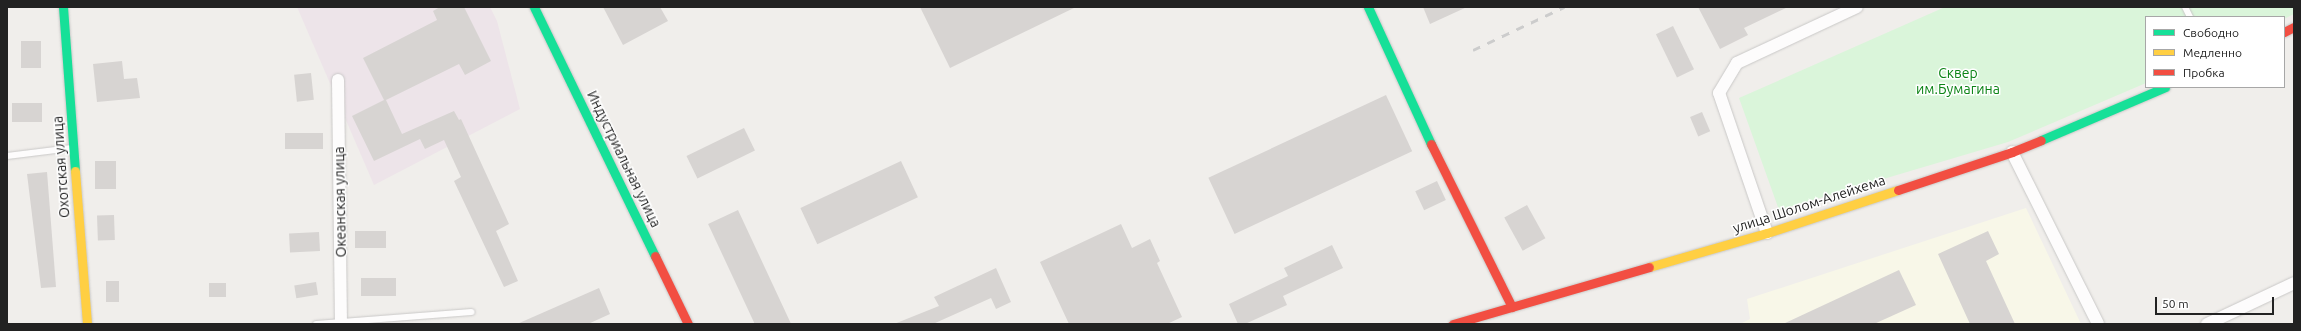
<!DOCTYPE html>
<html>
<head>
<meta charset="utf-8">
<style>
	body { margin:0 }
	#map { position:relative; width:2301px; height:331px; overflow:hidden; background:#f0eeeb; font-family:Ubuntu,sans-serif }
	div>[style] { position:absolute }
	.industrial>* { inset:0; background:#ede4e9 }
	.education>* { inset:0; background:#f8f7e8 }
	.park>* { inset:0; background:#daf5da }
	.building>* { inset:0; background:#d7d4d2; transform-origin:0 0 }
	.roads { filter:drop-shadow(0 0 1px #c9c8c7) drop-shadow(0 0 1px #c9c8c7) }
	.lane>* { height:6px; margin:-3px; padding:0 3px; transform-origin:3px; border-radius:3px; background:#fdfcfc }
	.street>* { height:12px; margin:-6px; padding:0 6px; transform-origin:6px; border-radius:6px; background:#fdfcfc }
	.fast>* { height:9px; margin:-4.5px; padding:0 4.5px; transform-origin:4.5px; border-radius:4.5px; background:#16e098 }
	.slow>* { height:9px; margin:-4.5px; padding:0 4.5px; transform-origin:4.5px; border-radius:4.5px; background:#ffcf43 }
	.jam>* { height:9px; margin:-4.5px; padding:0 4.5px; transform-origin:4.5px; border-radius:4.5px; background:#f24e42 }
	.rail>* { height:3px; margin-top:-1.5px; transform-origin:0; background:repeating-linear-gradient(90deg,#ccc 0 8px,transparent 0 16px) }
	span { translate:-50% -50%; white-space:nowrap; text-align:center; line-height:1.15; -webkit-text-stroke:3px #fff; paint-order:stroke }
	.park-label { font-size:14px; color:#0c8416 }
	.street-label { font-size:14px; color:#222 }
	.frame { position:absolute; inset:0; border:8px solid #222; pointer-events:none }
	.legend { position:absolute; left:2145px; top:16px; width:140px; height:72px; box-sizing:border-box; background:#fff; border:1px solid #a7a7a7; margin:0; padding:5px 7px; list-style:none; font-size:12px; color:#222 }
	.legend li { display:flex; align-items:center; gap:8px; height:20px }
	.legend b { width:20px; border:1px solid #a7a7a7 }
	.scale { position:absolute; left:2155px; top:297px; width:119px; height:18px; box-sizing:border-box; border:2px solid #222; border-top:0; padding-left:5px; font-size:12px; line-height:14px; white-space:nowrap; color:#222; -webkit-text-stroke:3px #fff; paint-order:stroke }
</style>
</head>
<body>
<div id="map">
	<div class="industrial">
		<i style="clip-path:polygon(297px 7px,490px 7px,497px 21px,520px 109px,374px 185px)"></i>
	</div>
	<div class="education">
		<i style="clip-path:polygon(2026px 208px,2081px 324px,1740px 324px,1750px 319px,1747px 299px)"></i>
	</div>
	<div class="park">
		<i style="clip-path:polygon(1945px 7px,2294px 7px,2294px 14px,2284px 19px,2146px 17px,2146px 83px,2008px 142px,1779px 210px,1739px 98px)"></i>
	</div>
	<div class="building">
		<i style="clip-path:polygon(440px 7px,464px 7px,491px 61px,465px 75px,459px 64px,386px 100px,402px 134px,454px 111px,459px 120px,461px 119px,509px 224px,496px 231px,518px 281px,504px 287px,454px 181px,461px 177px,444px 140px,425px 149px,420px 139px,374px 161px,352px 116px,384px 100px,363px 58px,437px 20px,433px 11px)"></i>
		<i style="clip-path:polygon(603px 7px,660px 7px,668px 21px,623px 45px)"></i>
		<i style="clip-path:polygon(920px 7px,1076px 7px,950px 68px)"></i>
		<i style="clip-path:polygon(1423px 7px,1467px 7px,1430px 24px)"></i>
		<i style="clip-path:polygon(1698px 7px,1788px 7px,1744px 28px,1748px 35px,1720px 49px)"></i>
		<i style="left:1673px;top:26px;width:48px;height:19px;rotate:64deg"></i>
		<i style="left:21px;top:41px;width:20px;height:27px"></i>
		<i style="clip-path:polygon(122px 61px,124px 79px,137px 78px,140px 98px,97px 102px,93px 64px)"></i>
		<i style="left:311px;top:73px;width:27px;height:17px;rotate:84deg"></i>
		<i style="left:1386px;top:95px;width:62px;height:196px;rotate:65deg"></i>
		<i style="left:12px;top:103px;width:30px;height:19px"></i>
		<i style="left:1702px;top:112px;width:21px;height:13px;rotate:67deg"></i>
		<i style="left:744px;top:128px;width:25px;height:64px;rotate:64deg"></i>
		<i style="left:285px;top:133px;width:38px;height:16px"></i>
		<i style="left:95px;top:161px;width:21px;height:28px"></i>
		<i style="left:901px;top:161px;width:40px;height:111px;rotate:65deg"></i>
		<i style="clip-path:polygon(47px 172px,56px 287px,41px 288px,27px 174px)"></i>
		<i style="left:1437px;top:181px;width:21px;height:24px;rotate:65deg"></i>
		<i style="left:1527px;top:205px;width:38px;height:26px;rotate:61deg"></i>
		<i style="left:738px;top:210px;width:126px;height:33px;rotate:65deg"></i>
		<i style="left:114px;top:215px;width:25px;height:17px;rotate:88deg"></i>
		<i style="clip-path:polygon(1121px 224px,1132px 248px,1150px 239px,1160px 261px,1157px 263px,1182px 317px,1167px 324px,1069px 324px,1040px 262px)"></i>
		<i style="left:355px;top:231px;width:31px;height:17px"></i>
		<i style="clip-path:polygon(1988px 231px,1999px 254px,1986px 261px,2015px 324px,1970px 324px,1938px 254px)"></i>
		<i style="left:319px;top:232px;width:19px;height:30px;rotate:87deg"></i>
		<i style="clip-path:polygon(1332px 245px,1343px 268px,1283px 296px,1287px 305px,1245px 324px,1238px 324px,1229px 304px,1288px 276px,1284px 268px)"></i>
		<i style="clip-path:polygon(996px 268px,1011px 302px,996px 309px,991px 298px,933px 324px,894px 324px,939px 306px,934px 297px)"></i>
		<i style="clip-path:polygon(1899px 270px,1916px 305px,1874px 324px,1783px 324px)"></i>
		<i style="left:396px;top:278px;width:18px;height:35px;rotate:90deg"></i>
		<i style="left:106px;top:281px;width:13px;height:21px"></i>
		<i style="left:316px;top:282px;width:13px;height:22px;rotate:81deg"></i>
		<i style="left:209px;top:283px;width:17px;height:14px"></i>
		<i style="clip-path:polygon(599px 288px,610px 314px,588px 324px,517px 324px)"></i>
	</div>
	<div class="roads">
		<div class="lane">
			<i style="left:2185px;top:7px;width:11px;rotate:63deg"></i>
			<i style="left:7px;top:156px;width:65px;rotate:-7deg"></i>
			<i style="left:316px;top:324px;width:156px;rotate:-4.4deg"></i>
		</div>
		<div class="street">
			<i style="left:338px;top:80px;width:244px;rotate:89.3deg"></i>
			<i style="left:2012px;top:152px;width:192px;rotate:63.4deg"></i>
			<i style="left:1767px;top:233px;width:148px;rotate:-108.9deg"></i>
			<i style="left:1719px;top:93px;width:35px;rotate:-59deg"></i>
			<i style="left:1737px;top:63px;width:132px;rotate:-25deg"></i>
			<i style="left:2207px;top:324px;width:96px;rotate:-25.2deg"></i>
		</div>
		<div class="fast">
			<i style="left:63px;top:7px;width:164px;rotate:85.8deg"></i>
			<i style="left:534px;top:7px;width:277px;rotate:64.1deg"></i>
			<i style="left:1368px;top:7px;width:151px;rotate:65.3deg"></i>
			<i style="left:2041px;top:140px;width:135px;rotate:-23.1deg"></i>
		</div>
		<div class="slow">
			<i style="left:75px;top:171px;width:153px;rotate:85.5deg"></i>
			<i style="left:1649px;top:267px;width:123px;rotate:-16.1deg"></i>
			<i style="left:1767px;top:233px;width:138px;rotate:-18.2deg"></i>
		</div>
		<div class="jam">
			<i style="left:2284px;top:32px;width:11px;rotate:-27deg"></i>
			<i style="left:1431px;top:144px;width:182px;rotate:63.6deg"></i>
			<i style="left:1898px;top:190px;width:120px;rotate:-18.4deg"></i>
			<i style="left:2012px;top:152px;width:31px;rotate:-22deg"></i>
			<i style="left:655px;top:256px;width:76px;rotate:64.1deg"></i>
			<i style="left:1453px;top:324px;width:204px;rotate:-16.2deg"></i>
		</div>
	</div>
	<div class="rail">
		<i style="left:1473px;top:50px;width:101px;rotate:-25.3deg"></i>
	</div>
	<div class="park-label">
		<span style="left:1958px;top:81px">Сквер<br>им.Бумагина</span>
	</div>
	<div class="street-label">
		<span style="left:624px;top:159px;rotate:64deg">Индустриальная улица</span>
		<span style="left:61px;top:167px;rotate:-94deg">Охотская улица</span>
		<span style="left:340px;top:202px;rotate:-91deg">Океанская улица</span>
		<span style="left:1809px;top:204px;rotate:-18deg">улица Шолом-Алейхема</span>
	</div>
	<div class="frame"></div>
	<ul class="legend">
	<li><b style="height:5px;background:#16e098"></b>Свободно</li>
	<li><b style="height:5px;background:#ffcf43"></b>Медленно</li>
	<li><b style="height:5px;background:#f24e42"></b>Пробка</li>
	</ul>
	<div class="scale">50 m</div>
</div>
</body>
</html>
